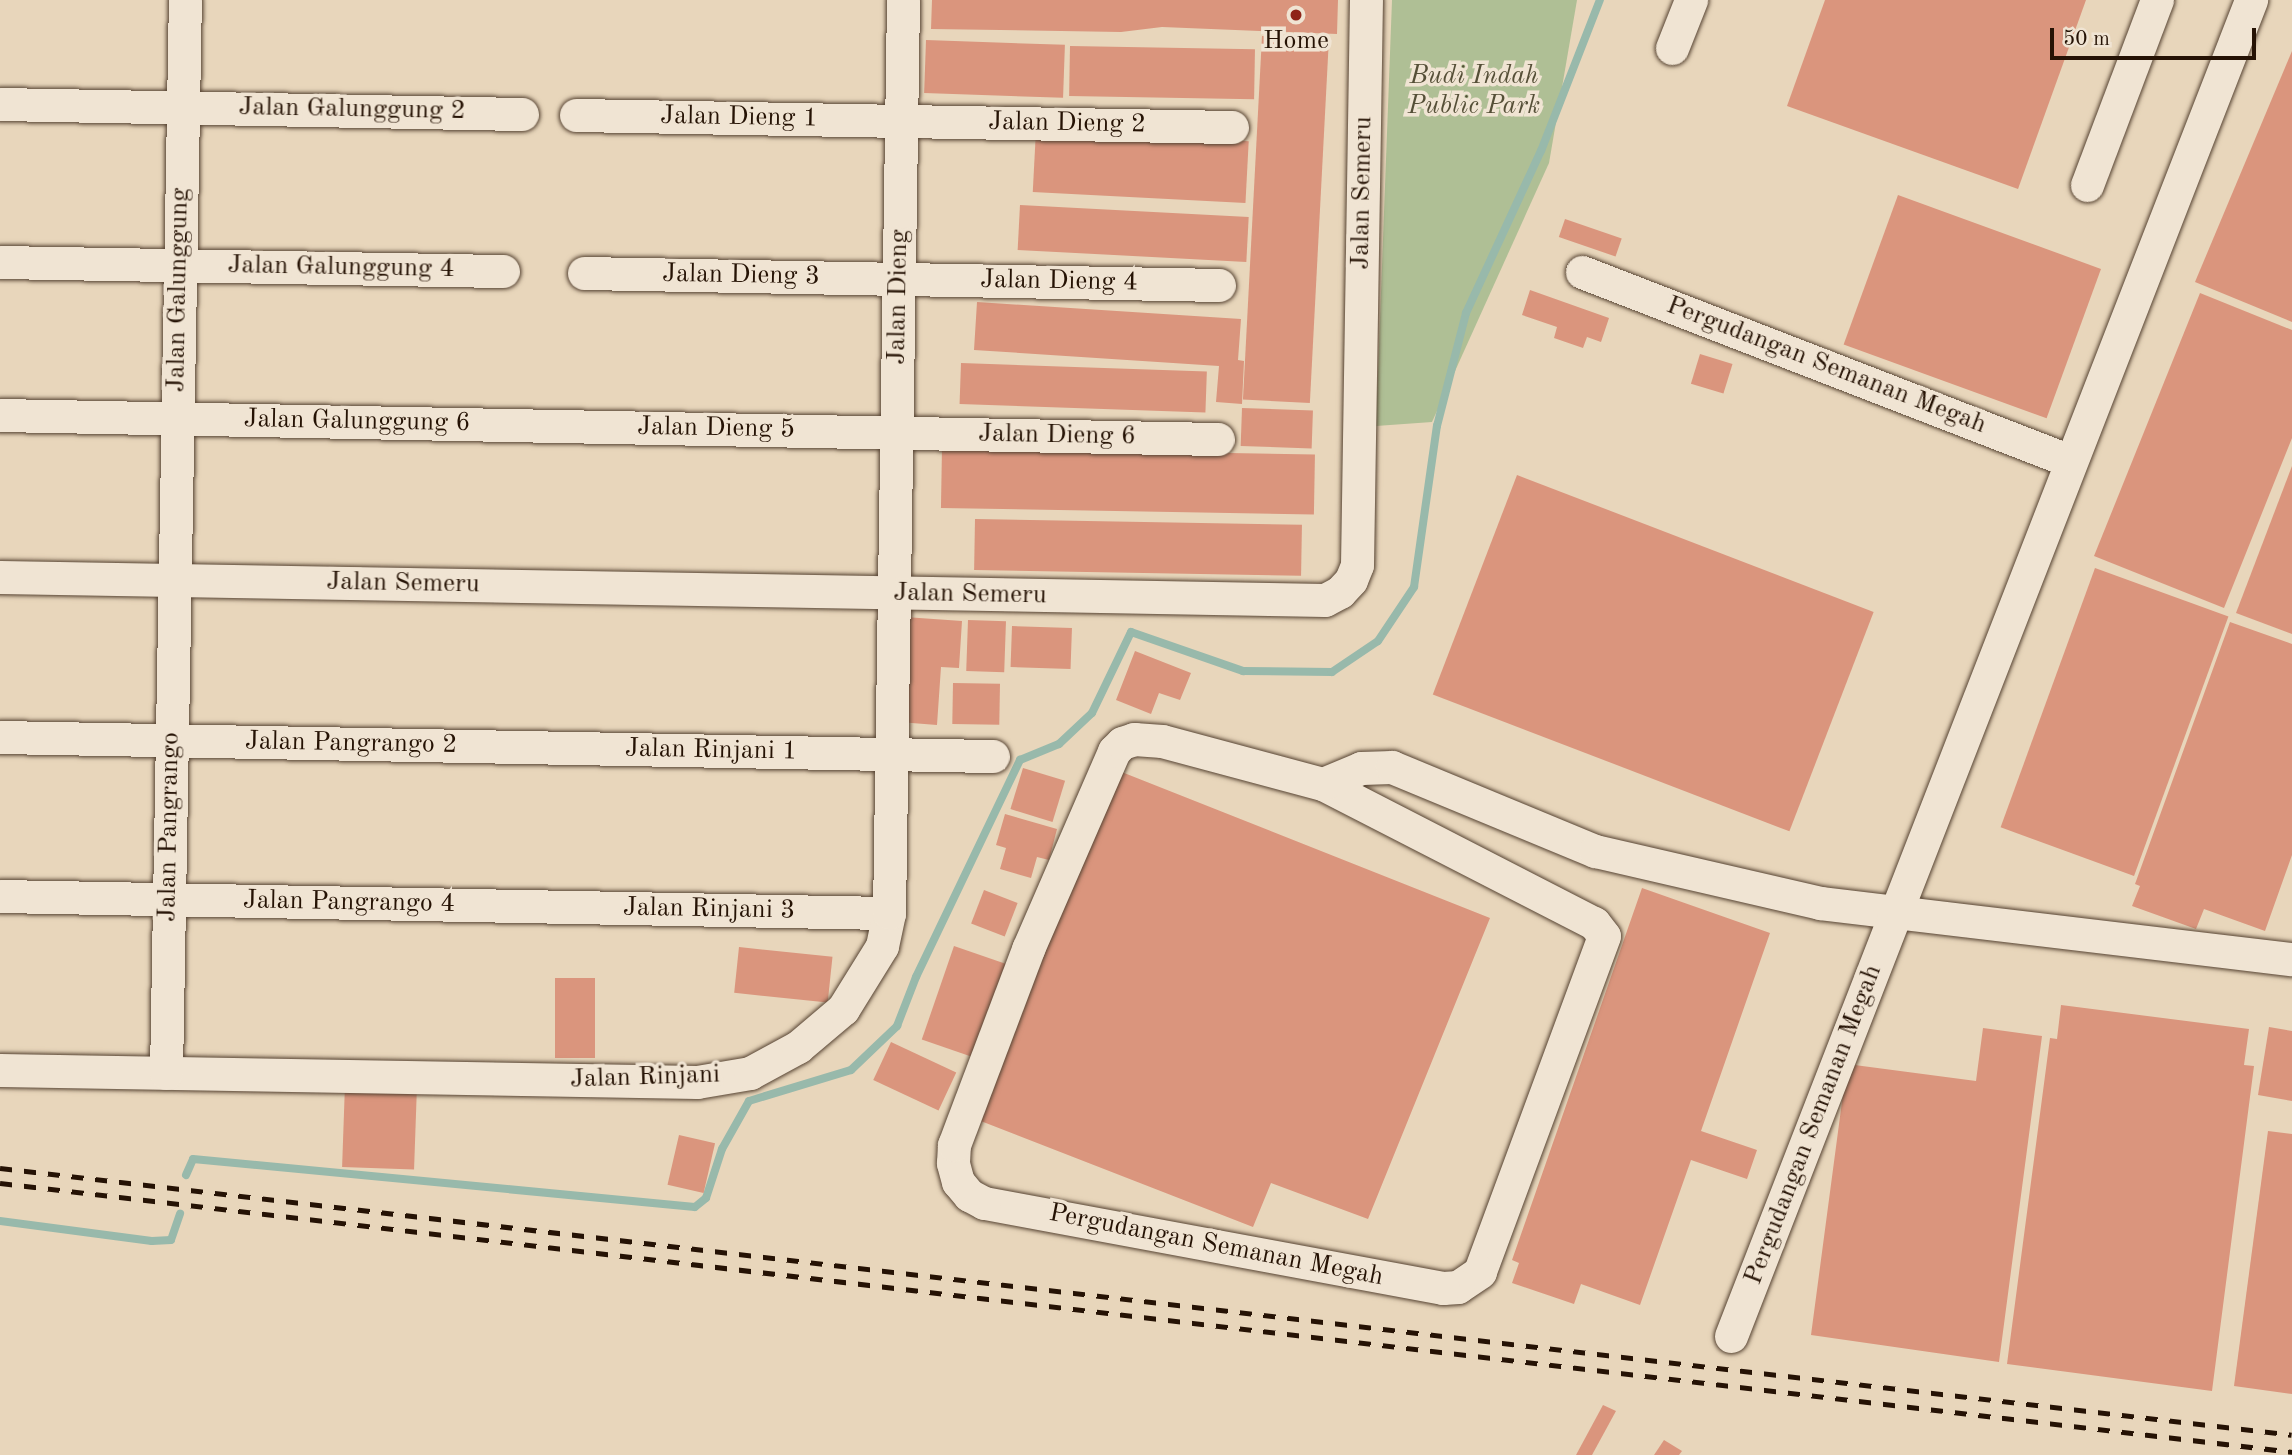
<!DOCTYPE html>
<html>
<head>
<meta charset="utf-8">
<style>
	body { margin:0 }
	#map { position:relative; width:2292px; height:1455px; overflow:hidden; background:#e8d6bb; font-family:"Old Standard TT",serif }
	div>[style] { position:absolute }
	.green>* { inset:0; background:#afbf95 }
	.stream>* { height:8px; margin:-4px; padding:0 4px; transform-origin:4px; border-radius:4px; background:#98b9ab }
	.building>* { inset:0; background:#da957d; transform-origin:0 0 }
	.roads { filter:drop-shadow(0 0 2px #564332) drop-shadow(0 0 2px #564332) }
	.minor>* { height:33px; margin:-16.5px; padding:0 16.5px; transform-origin:16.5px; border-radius:16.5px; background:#f0e4d3 }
	.rail>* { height:5px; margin-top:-2.5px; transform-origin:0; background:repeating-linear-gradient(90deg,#251204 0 12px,transparent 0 24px) }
	.dots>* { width:19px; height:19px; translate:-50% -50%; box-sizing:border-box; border:4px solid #f0e4d3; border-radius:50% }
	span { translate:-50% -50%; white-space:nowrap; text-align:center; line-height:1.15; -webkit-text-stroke:7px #f0e4d3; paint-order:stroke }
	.poi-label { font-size:26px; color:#251204 }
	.park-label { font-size:26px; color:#554f37; font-style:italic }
	.street-label { font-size:26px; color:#251204 }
	.scale { position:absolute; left:2050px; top:28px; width:206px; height:32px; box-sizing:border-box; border:4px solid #251204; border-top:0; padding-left:9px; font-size:21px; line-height:24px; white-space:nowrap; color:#251204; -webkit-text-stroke:5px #f0e4d3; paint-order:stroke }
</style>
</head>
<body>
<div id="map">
	<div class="green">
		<i style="clip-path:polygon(1392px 0,1577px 0,1549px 163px,1432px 422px,1376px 426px)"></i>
	</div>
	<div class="stream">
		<i style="left:186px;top:1175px;width:17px;rotate:-66deg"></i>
		<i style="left:193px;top:1159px;width:504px;rotate:5.46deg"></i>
		<i style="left:695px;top:1207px;width:14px;rotate:-39deg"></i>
		<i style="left:706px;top:1198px;width:52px;rotate:-71.9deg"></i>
		<i style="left:722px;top:1149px;width:55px;rotate:-60.6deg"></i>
		<i style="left:749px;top:1101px;width:107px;rotate:-16.9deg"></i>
		<i style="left:851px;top:1070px;width:64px;rotate:-43.7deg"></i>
		<i style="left:897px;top:1026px;width:53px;rotate:-68.8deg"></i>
		<i style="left:916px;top:977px;width:241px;rotate:-64.4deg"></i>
		<i style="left:1020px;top:760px;width:42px;rotate:-22.3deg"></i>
		<i style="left:1059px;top:744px;width:45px;rotate:-43.2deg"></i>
		<i style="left:1092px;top:713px;width:90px;rotate:-64.3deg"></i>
		<i style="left:1131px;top:632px;width:119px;rotate:19.2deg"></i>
		<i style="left:1243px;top:671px;width:89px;rotate:0.6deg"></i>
		<i style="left:1332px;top:672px;width:55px;rotate:-34deg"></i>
		<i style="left:1378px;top:641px;width:65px;rotate:-56.3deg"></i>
		<i style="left:1414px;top:587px;width:163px;rotate:-81.9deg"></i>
		<i style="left:1437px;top:426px;width:117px;rotate:-75.6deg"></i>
		<i style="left:1466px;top:313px;width:179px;rotate:-65.2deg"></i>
		<i style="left:1541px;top:151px;width:162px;rotate:-68.7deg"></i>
		<i style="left:0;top:1221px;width:153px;rotate:7.5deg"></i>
		<i style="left:152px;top:1241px;width:19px;rotate:-3deg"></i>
		<i style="left:171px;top:1240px;width:28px;rotate:-71deg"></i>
	</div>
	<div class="building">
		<i style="clip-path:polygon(932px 0,1338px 0,1337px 34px,1162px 27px,1121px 32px,931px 29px)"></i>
		<i style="clip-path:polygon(1825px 0,2086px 0,2018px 189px,1787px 106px)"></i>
		<i style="left:1262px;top:36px;width:67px;height:364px;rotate:3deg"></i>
		<i style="left:926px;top:40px;width:139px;height:53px;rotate:2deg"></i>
		<i style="left:1070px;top:46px;width:185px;height:50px;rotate:1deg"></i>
		<i style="clip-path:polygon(2292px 51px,2292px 322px,2195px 282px)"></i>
		<i style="left:1036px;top:130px;width:213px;height:62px;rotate:3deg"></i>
		<i style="left:1898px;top:195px;width:216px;height:159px;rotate:20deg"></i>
		<i style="left:1020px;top:205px;width:229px;height:45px;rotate:3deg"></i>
		<i style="left:1565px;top:219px;width:60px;height:19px;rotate:19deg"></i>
		<i style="clip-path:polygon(1530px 290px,1609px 318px,1601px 342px,1587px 337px,1583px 348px,1554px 338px,1557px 327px,1522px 315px)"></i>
		<i style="clip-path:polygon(2200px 293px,2292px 330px,2292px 438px,2224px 608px,2094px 556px)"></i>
		<i style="clip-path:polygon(977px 302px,1241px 319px,1238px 360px,1244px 361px,1242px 404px,1216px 402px,1219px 366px,974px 350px)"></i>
		<i style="left:1700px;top:354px;width:34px;height:31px;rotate:17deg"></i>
		<i style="left:961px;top:363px;width:246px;height:41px;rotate:2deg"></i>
		<i style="left:1242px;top:408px;width:71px;height:38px;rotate:2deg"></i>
		<i style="left:942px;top:448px;width:373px;height:60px;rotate:1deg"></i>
		<i style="clip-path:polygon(2292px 466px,2292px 634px,2236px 613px)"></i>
		<i style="left:1517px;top:475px;width:382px;height:235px;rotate:21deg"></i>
		<i style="left:975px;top:519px;width:327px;height:51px;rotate:1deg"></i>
		<i style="left:2095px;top:568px;width:142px;height:276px;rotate:20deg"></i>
		<i style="clip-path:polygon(905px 617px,962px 621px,959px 668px,941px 667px,937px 725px,899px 722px)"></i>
		<i style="left:968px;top:620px;width:38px;height:51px;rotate:2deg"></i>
		<i style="clip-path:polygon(2230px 622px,2292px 644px,2292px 855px,2265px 931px,2204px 909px,2196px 929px,2132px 906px,2140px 886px,2135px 884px)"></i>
		<i style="left:1012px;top:626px;width:60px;height:41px;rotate:2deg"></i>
		<i style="clip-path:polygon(1135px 651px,1191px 673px,1180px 700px,1159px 693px,1151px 714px,1116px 700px)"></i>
		<i style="left:953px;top:683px;width:47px;height:41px;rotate:1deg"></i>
		<i style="clip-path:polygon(1109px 767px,1490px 918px,1368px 1219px,1271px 1183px,1253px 1227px,973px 1118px)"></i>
		<i style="left:1023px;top:768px;width:44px;height:43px;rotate:17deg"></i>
		<i style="clip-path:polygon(1005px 814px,1057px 829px,1049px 860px,1037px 857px,1031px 878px,1000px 869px,1006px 848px,996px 845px)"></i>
		<i style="clip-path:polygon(1642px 888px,1770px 933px,1701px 1131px,1757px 1150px,1747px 1179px,1691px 1160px,1640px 1305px,1581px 1284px,1574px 1304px,1512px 1283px,1519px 1263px,1512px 1260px)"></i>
		<i style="left:984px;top:890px;width:36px;height:36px;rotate:21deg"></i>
		<i style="left:954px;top:946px;width:59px;height:99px;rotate:19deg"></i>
		<i style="left:739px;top:947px;width:94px;height:46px;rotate:6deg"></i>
		<i style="left:555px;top:978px;width:40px;height:80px"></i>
		<i style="clip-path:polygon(2061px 1005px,2249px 1029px,2244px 1065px,2254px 1066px,2212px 1391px,2007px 1364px,2050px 1038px,2057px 1039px)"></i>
		<i style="clip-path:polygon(2269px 1027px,2292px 1031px,2292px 1101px,2258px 1095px)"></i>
		<i style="clip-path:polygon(1983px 1028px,2042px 1036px,1999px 1362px,1811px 1335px,1847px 1064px,1976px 1081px)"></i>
		<i style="left:891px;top:1042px;width:72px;height:42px;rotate:25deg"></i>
		<i style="left:345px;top:1084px;width:72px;height:83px;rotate:2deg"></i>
		<i style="clip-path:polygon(2268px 1131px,2292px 1134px,2292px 1394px,2234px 1386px)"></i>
		<i style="left:679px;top:1135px;width:37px;height:51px;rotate:13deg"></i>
		<i style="clip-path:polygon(1603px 1405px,1616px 1411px,1592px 1455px,1576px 1455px)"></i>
		<i style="clip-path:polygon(1664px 1440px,1682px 1451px,1679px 1455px,1654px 1455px)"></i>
	</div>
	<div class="roads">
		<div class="minor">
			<i style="left:1672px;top:48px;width:52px;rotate:-68.4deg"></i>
			<i style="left:0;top:104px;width:522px;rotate:1.1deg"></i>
			<i style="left:576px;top:115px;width:656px;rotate:1.05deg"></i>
			<i style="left:2087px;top:185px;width:198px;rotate:-69.3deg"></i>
			<i style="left:0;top:262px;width:503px;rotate:1.03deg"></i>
			<i style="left:1582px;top:272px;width:523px;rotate:21.17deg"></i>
			<i style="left:584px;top:273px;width:635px;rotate:1.08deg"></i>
			<i style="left:0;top:415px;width:1218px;rotate:1.13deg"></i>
			<i style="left:0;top:577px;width:1325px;rotate:0.99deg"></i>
			<i style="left:1325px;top:600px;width:17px;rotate:-28deg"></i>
			<i style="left:1340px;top:592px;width:16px;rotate:-47deg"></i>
			<i style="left:1351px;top:580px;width:16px;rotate:-68deg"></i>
			<i style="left:1357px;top:565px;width:565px;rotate:-89.09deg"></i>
			<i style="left:0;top:737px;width:993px;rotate:1.1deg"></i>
			<i style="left:1323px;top:784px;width:305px;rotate:27.2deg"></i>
			<i style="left:1594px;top:923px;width:16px;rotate:52deg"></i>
			<i style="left:1604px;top:936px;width:358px;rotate:110.3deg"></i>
			<i style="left:1480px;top:1272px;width:27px;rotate:146deg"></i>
			<i style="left:1458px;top:1287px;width:15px;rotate:176deg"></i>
			<i style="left:1443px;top:1288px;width:467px;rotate:-169.5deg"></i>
			<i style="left:984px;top:1203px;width:17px;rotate:-152deg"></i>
			<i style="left:969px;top:1195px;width:17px;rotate:-130deg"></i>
			<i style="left:958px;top:1182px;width:20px;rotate:-105deg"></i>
			<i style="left:953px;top:1163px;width:18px;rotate:-87deg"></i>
			<i style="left:954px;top:1145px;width:210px;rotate:-69.3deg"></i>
			<i style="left:1028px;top:949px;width:216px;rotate:-66.5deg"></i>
			<i style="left:1114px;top:751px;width:11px;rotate:-45deg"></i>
			<i style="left:1122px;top:743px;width:13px;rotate:-18deg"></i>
			<i style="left:1134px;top:739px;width:28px;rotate:4deg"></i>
			<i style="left:1162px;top:741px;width:167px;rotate:15deg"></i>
			<i style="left:1323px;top:784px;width:41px;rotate:-22.8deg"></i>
			<i style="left:1361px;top:768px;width:31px;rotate:-2deg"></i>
			<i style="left:1392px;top:767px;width:220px;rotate:22.5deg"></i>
			<i style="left:1595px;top:851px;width:231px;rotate:13deg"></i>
			<i style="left:1820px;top:903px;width:475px;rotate:6.8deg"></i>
			<i style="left:0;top:896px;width:889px;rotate:1.1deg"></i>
			<i style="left:0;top:1070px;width:697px;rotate:0.99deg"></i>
			<i style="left:697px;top:1082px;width:54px;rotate:-9.6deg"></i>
			<i style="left:750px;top:1073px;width:55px;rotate:-28.4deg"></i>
			<i style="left:798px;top:1047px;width:59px;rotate:-40.2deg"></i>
			<i style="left:843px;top:1009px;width:74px;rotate:-58.2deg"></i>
			<i style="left:882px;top:946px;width:34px;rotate:-78deg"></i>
			<i style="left:889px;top:913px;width:913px;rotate:-89.12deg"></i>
			<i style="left:166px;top:1073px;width:1073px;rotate:-88.99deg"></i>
			<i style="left:1731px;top:1336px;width:1434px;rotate:-68.73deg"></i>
		</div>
	</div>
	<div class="rail">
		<i style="left:0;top:1168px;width:2307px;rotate:6.64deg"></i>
		<i style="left:0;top:1183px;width:2308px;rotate:6.69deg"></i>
	</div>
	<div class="dots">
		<i style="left:1296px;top:15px;background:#8f2418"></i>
	</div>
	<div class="poi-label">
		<span style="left:1296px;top:42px">Home</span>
	</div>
	<div class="park-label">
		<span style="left:1474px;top:92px">Budi Indah<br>Public Park</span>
	</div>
	<div class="street-label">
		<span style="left:352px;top:110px;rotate:1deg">Jalan Galunggung 2</span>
		<span style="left:739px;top:118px;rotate:1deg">Jalan Dieng 1</span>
		<span style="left:1067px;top:124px;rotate:1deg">Jalan Dieng 2</span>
		<span style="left:1363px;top:193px;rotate:-89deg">Jalan Semeru</span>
		<span style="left:341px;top:268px;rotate:1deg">Jalan Galunggung 4</span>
		<span style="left:741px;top:276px;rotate:1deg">Jalan Dieng 3</span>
		<span style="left:1059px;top:282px;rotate:1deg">Jalan Dieng 4</span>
		<span style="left:179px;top:290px;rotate:-89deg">Jalan Galunggung</span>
		<span style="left:899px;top:297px;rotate:-89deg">Jalan Dieng</span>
		<span style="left:1826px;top:366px;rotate:21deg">Pergudangan Semanan Megah</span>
		<span style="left:357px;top:422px;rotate:1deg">Jalan Galunggung 6</span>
		<span style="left:716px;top:429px;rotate:1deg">Jalan Dieng 5</span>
		<span style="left:1057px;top:436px;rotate:1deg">Jalan Dieng 6</span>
		<span style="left:403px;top:584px;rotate:1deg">Jalan Semeru</span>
		<span style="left:970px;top:595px;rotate:1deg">Jalan Semeru</span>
		<span style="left:351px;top:744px;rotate:1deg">Jalan Pangrango 2</span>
		<span style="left:711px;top:751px;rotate:1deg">Jalan Rinjani 1</span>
		<span style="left:170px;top:827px;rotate:-89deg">Jalan Pangrango</span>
		<span style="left:349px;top:903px;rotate:1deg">Jalan Pangrango 4</span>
		<span style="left:709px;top:910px;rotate:1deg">Jalan Rinjani 3</span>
		<span style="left:645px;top:1078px;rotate:-2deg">Jalan Rinjani</span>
		<span style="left:1814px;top:1125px;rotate:-69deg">Pergudangan Semanan Megah</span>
		<span style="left:1216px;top:1246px;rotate:11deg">Pergudangan Semanan Megah</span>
	</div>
	<div class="scale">50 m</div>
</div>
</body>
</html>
